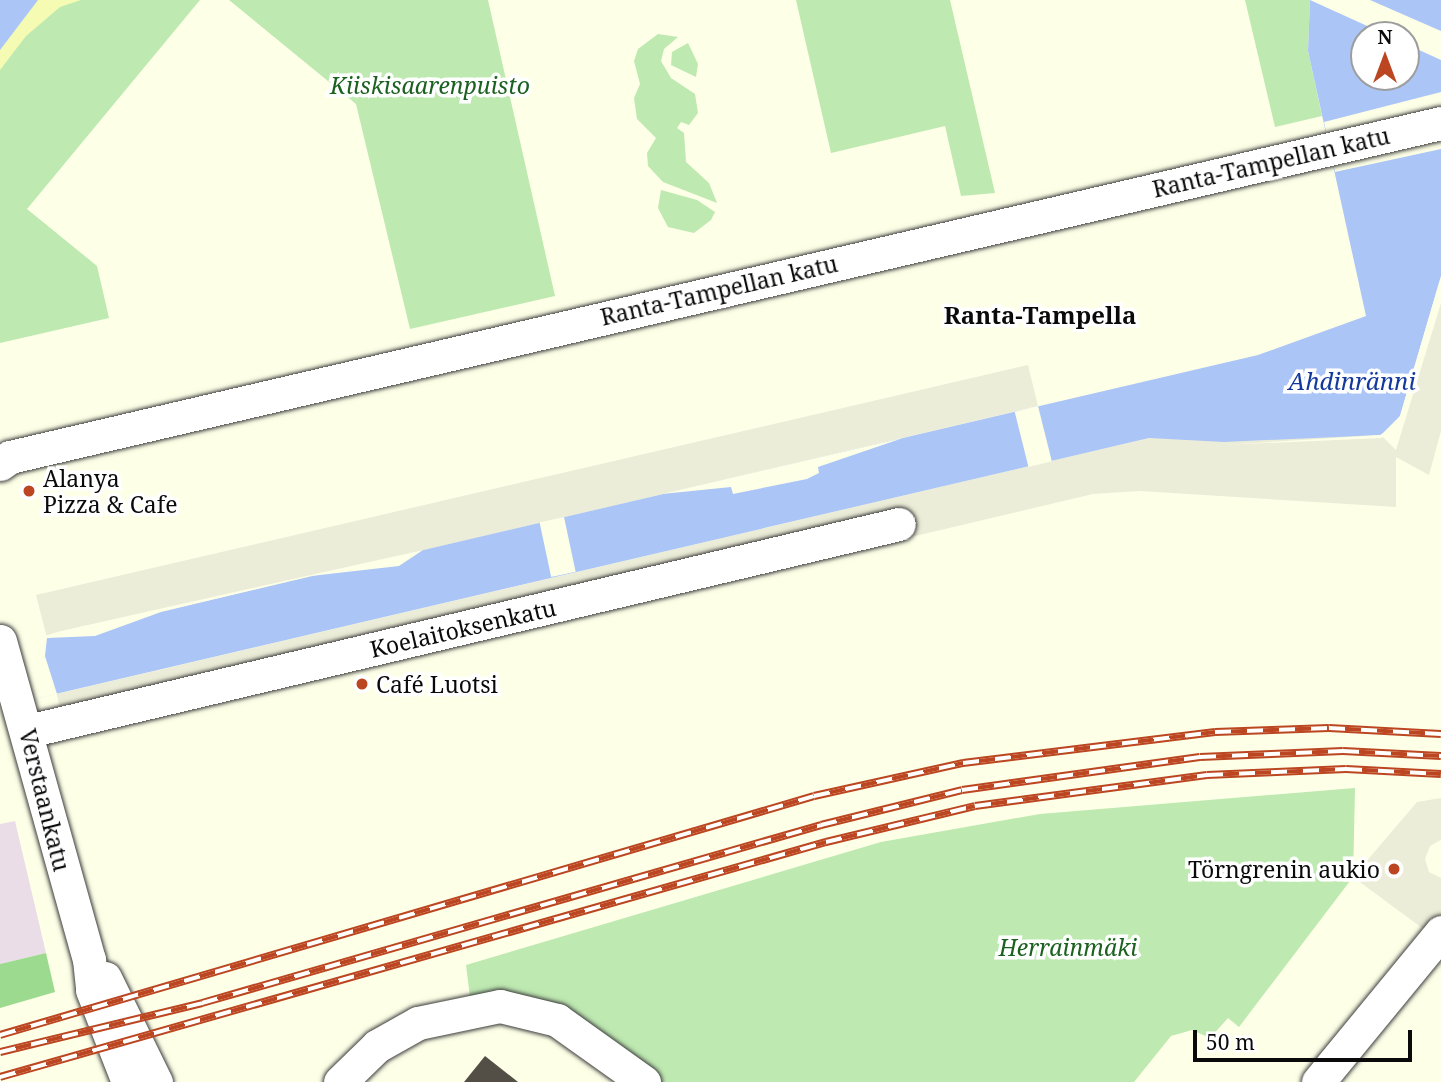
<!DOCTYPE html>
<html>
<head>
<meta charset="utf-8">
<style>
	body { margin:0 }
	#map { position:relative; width:1441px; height:1082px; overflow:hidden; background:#fdffe7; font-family:"Noto Serif",serif }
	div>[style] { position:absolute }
	.industrial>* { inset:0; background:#eadde7 }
	.green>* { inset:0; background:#bee9b1 }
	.forest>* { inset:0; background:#9cda90 }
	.sand>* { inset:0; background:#f6fbb3 }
	.plaza>* { inset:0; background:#ecedd8 }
	.water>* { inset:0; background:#abc5f7 }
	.pier>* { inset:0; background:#fdffe7; transform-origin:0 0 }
	.building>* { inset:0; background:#534f46 }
	.roads { filter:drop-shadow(0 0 2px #3d3d3d) drop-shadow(0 0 2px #3d3d3d) }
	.minor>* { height:33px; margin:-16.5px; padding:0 16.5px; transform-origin:16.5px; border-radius:16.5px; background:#fff }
	.rail>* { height:8px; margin-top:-4px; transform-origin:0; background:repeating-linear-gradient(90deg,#fff 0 16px,#bb4621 0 32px); box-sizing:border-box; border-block:2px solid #bb4621 }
	.dots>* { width:19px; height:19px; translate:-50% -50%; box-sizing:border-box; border:4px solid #fff; border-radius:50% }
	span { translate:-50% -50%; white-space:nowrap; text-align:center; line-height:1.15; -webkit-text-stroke:7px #fff; paint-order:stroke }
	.park-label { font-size:23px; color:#1b6120; font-style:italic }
	.street-label { font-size:23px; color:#0a0a0a }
	.poi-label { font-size:23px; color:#0a0a0a }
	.left { translate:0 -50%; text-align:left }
	.right { translate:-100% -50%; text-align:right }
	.neighbourhood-label { font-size:24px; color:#0a0a0a; font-weight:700 }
	.water-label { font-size:24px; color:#13399c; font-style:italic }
	.north { position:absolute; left:1350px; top:21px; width:70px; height:70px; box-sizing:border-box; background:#fff; border:2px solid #9d9d9d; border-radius:50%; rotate:0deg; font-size:19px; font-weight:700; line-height:28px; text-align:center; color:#0a0a0a }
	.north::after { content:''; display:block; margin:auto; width:24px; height:32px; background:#bb4621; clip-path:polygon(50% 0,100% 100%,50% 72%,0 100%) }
	.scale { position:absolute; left:1193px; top:1030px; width:219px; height:32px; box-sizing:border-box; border:4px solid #0a0a0a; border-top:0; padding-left:9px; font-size:21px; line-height:24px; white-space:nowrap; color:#0a0a0a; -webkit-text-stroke:5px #fff; paint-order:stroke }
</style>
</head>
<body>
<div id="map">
	<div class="industrial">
		<i style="clip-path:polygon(15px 821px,46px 953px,0 964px,0 824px)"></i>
	</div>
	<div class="green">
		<i style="clip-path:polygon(38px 0,200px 0,27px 209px,97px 266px,109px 318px,0 343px,0 50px)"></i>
		<i style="clip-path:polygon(229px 0,488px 0,555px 296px,410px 329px,356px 104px)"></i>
		<i style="clip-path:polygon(796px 0,950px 0,995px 193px,961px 196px,945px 126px,831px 153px)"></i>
		<i style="clip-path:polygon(1245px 0,1310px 0,1308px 51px,1322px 116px,1275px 127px)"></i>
		<i style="clip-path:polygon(658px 34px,678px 37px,664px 49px,661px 61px,671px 78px,695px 94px,698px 113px,689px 125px,681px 122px,677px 128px,684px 133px,686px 162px,709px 183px,717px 203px,663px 182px,648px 166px,647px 153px,656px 138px,637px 119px,634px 98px,640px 84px,634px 61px,638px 49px)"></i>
		<i style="clip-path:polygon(688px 43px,698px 64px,696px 77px,671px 65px,672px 52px)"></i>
		<i style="clip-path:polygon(661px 190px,697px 200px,715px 212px,711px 220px,694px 233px,668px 227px,658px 208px)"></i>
		<i style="clip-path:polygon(1355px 788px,1353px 877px,1239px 1027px,1228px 1018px,1210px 1038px,1192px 1030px,1171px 1036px,1134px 1082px,656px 1082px,470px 997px,466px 965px,881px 842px,1040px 814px)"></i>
	</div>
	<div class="forest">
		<i style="clip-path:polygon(46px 953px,55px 992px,0 1008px,0 964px)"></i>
	</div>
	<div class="sand">
		<i style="clip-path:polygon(38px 0,81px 0,60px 7px,26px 36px,0 70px,0 50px)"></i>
	</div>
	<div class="plaza">
		<i style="clip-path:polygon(1441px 303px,1441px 431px,1429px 475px,1396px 457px,1396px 507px,1140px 491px,1093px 494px,65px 737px,57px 694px,1149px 438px,1381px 435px,1396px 450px)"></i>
		<i style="clip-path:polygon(1028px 365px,1038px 406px,161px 612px,47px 638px,36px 595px)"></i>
		<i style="clip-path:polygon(1441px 798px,1441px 840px,1430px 846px,1425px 859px,1429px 872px,1441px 878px,1441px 942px,1353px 877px,1417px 802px)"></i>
	</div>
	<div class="water">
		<i style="clip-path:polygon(0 0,38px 0,0 50px)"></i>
		<i style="clip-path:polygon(evenodd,1310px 0,1441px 0,1441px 276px,1400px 416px,1381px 435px,1224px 442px,1149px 438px,0 707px,0 649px,1258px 355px,1366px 316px,1308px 51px,1310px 0,1364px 35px,1406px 35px,1406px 77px,1364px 77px,1364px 35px)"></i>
	</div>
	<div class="pier">
		<i style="clip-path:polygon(1310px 0,1370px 0,1441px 31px,1441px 60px,1406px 44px,1406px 35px,1387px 35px)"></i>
		<i style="clip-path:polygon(1441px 92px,1441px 149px,1335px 172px,1324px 122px)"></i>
		<i style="clip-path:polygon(1441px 276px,1404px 417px,1394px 431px,1381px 438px,1223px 445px,1380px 435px,1392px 428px,1400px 416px)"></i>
		<i style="left:1038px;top:406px;width:57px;height:24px;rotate:76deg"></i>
		<i style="clip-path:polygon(903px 438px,818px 467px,819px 473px,807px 479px,733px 494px,731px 487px,662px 494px)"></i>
		<i style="left:564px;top:517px;width:56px;height:25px;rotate:78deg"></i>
		<i style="clip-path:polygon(423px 550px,399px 566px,311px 576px,161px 612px,95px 636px,47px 638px,45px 656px,57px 694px,0 707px,0 649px,61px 631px)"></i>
	</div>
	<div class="building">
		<i style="clip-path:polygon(485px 1056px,518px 1082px,464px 1082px)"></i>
	</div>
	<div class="roads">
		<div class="minor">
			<i style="left:0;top:464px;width:12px;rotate:-35deg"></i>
			<i style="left:10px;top:457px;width:1469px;rotate:-13.14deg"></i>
			<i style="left:0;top:641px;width:330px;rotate:74.4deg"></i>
			<i style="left:89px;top:959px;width:31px;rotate:84deg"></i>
			<i style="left:92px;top:990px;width:99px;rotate:68.6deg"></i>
			<i style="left:28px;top:731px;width:895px;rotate:-13.37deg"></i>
			<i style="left:105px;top:978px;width:116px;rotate:63.9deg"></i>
			<i style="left:340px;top:1082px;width:52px;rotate:-44.2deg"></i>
			<i style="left:377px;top:1046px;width:47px;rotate:-29.3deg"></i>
			<i style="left:418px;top:1023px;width:84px;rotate:-11.7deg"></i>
			<i style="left:500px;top:1006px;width:59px;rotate:13.8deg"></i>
			<i style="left:557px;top:1020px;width:107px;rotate:35.5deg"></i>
			<i style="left:1318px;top:1082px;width:194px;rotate:-50.6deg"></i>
		</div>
	</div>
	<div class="rail">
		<i style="left:0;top:1035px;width:848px;rotate:-16.36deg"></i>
		<i style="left:814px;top:796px;width:153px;rotate:-12.5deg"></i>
		<i style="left:963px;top:763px;width:254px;rotate:-7deg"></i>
		<i style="left:1215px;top:732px;width:114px;rotate:-2deg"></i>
		<i style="left:1329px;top:728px;width:112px;rotate:3.1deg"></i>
		<i style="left:0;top:1052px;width:208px;rotate:-13.6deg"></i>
		<i style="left:202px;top:1003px;width:644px;rotate:-16.04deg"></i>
		<i style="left:821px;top:825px;width:145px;rotate:-13.9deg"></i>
		<i style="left:962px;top:790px;width:240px;rotate:-7.9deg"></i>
		<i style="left:1200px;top:757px;width:143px;rotate:-2.4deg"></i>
		<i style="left:1343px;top:751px;width:98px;rotate:2.9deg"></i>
		<i style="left:0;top:1077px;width:859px;rotate:-15.88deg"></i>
		<i style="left:826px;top:842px;width:153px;rotate:-13.6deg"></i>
		<i style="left:975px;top:806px;width:234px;rotate:-7.6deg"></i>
		<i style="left:1207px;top:775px;width:139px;rotate:-2.5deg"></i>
		<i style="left:1346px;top:769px;width:95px;rotate:3deg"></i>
	</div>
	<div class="dots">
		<i style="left:29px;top:491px;background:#bb4621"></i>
		<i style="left:362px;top:684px;background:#bb4621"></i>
		<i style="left:1394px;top:869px;background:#bb4621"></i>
	</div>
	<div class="park-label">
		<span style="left:430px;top:85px">Kiiskisaarenpuisto</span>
		<span style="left:1068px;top:947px">Herrainmäki</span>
	</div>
	<div class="street-label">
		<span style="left:1271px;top:162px;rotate:-13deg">Ranta-Tampellan katu</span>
		<span style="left:719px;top:290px;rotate:-13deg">Ranta-Tampellan katu</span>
		<span style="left:463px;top:628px;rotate:-13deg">Koelaitoksenkatu</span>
		<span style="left:45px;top:800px;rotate:76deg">Verstaankatu</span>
	</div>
	<div class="poi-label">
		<span class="left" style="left:43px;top:491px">Alanya<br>Pizza &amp; Cafe</span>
		<span class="left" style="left:376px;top:684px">Café Luotsi</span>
		<span class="right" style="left:1380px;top:869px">Törngrenin aukio</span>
	</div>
	<div class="neighbourhood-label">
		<span style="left:1040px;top:315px">Ranta-Tampella</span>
	</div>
	<div class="water-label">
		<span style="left:1352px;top:381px">Ahdinränni</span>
	</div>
	<div class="north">N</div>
	<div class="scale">50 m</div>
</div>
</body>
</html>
